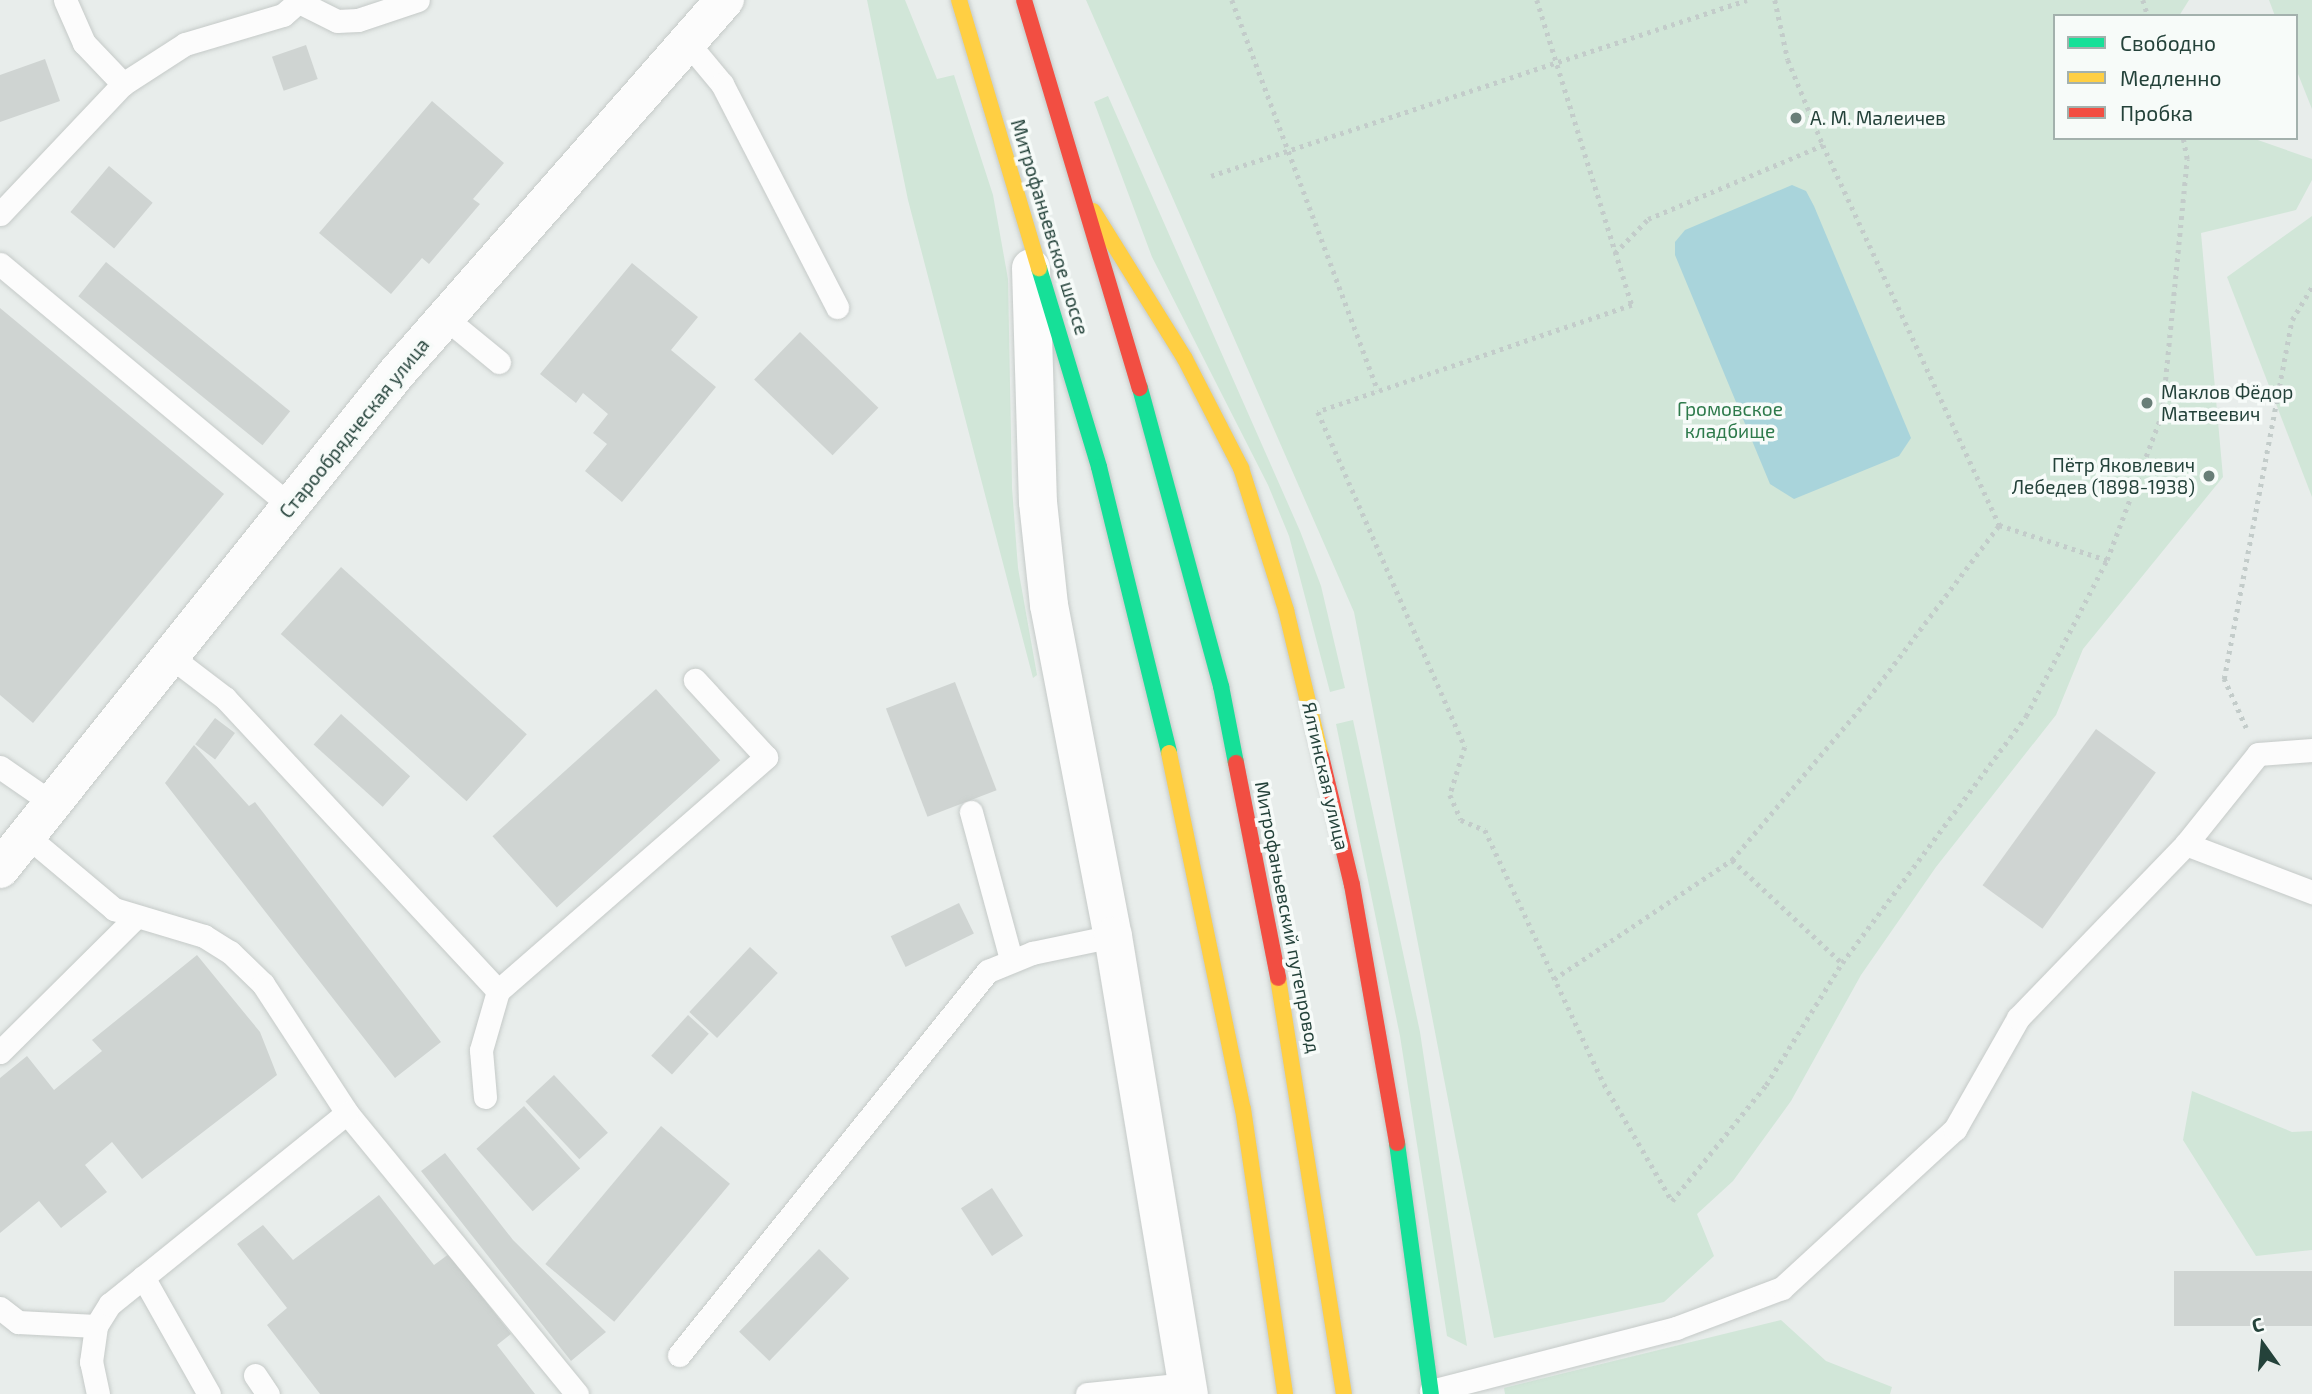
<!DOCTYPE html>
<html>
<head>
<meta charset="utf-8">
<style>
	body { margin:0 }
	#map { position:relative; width:2312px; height:1394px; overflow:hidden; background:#e8edeb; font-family:"Exo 2",sans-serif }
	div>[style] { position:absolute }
	.green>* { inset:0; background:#d1e6d8 }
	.water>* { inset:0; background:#a9d4db }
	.building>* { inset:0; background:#cfd4d2; transform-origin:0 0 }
	.path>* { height:4.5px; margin-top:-2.25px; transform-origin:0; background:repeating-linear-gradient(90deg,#c3ccca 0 3.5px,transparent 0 8.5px) }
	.roads { filter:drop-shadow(0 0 2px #c5cac8) drop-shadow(0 0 2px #c5cac8) }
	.lane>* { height:23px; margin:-11.5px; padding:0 11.5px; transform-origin:11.5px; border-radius:11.5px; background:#fcfcfc }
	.street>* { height:38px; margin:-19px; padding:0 19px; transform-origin:19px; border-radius:19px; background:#fcfcfc }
	.fast>* { height:16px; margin:-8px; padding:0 8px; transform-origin:8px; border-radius:8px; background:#16e098 }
	.slow>* { height:16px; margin:-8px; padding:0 8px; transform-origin:8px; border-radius:8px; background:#ffcf43 }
	.jam>* { height:16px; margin:-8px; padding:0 8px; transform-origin:8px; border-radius:8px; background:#f24e42 }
	.dots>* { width:19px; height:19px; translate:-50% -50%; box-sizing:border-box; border:4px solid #f7fbf9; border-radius:50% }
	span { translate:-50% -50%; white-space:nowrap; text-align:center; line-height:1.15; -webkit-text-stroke:7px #f7fbf9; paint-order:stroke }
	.poi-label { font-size:19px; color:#24423a }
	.left { translate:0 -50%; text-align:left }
	.right { translate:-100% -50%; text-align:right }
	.street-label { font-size:19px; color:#24423a }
	.park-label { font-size:19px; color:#2d7a4b }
	.legend { position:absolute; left:2053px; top:14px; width:245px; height:126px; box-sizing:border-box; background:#f7fbf9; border:2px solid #a3b1ad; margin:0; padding:9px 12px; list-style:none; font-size:21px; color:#24423a }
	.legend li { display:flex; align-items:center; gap:14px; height:35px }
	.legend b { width:35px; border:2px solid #a3b1ad }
	.north { position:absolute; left:2228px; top:1310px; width:70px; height:70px; -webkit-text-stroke:5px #f7fbf9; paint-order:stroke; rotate:345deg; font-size:19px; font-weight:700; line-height:28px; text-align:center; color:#24423a }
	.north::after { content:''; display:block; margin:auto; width:24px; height:32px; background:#24423a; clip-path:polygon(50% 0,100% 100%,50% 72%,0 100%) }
</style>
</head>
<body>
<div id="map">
	<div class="green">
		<i style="clip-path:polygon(867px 0,905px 0,937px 79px,954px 75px,993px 195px,1008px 279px,1012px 488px,1018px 568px,1037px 675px,1033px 678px,908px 200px)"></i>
		<i style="clip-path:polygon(1086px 0,2189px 0,2179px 16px,2055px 16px,2055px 138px,2252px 138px,2312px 159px,2312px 180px,2296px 210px,2201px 233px,2223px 477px,2083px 649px,2056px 715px,1936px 867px,1861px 975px,1791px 1101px,1733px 1181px,1697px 1214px,1714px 1256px,1664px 1302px,1494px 1338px,1354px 612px)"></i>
		<i style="clip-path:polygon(2269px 0,2312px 0,2312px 109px,2296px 69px,2296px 16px,2275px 16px)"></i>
		<i style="clip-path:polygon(1108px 96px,1300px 531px,1321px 586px,1345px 688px,1330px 692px,1289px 536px,1268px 485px,1152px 257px,1094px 102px)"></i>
		<i style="clip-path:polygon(2312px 216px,2312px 497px,2227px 277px)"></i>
		<i style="clip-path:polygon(1353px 720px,1420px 1032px,1467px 1346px,1447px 1336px,1400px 1036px,1336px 724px)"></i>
		<i style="clip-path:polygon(2192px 1091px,2292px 1132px,2312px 1131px,2312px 1250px,2256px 1256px,2183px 1140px)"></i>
		<i style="clip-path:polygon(1781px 1320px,1826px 1361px,1892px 1387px,1890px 1394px,1505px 1394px,1504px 1388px)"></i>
	</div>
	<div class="water">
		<i style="clip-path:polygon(1792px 185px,1806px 191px,1814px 206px,1911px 438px,1899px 456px,1794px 499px,1770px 484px,1675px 255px,1675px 242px,1685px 230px)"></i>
	</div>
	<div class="building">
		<i style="left:306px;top:45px;width:36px;height:36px;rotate:71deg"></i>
		<i style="clip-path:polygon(45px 59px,60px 101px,0 122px,0 75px)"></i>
		<i style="clip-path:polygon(432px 101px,504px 163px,473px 199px,480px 204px,429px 264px,422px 258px,391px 294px,319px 233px)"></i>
		<i style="left:109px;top:166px;width:57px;height:60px;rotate:40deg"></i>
		<i style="left:106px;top:262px;width:237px;height:44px;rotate:39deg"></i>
		<i style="clip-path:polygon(632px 263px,698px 317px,671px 350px,716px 387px,622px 502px,585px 471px,607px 444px,593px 433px,608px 414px,583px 393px,576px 403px,540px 374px)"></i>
		<i style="clip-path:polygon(0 308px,224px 494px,33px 723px,0 695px)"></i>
		<i style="left:800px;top:332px;width:109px;height:66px;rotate:44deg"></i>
		<i style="left:341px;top:567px;width:250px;height:90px;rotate:42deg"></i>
		<i style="left:955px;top:682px;width:116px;height:74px;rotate:69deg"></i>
		<i style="left:656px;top:689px;width:96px;height:220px;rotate:48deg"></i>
		<i style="left:341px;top:714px;width:93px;height:41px;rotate:42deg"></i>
		<i style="left:215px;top:718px;width:25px;height:33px;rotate:37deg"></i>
		<i style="left:2096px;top:729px;width:74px;height:193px;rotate:36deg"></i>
		<i style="clip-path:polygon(194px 745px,249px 806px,255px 802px,441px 1042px,395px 1078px,165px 783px)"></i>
		<i style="left:959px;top:903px;width:34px;height:76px;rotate:64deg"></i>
		<i style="left:750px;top:947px;width:38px;height:89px;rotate:43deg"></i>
		<i style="clip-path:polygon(197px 955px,260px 1032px,277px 1075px,142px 1179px,112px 1142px,85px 1165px,107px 1192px,61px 1228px,39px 1201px,0 1233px,0 1078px,27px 1056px,54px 1090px,102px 1051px,92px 1040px)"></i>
		<i style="left:688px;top:1015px;width:28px;height:55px;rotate:42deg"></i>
		<i style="left:554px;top:1075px;width:79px;height:39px;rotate:47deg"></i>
		<i style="left:524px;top:1106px;width:84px;height:64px;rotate:48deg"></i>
		<i style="left:661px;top:1126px;width:90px;height:180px;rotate:40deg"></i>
		<i style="clip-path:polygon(445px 1153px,513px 1240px,606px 1332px,571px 1361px,421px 1171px)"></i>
		<i style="left:992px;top:1188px;width:57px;height:37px;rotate:57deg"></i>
		<i style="clip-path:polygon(379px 1195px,434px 1265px,449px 1254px,511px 1334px,497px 1345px,535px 1394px,320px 1394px,267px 1325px,287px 1308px,237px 1244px,263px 1225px,293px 1260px)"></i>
		<i style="left:819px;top:1249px;width:42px;height:115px;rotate:44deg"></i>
		<i style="left:2312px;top:1271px;width:55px;height:138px;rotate:90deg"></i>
	</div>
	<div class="path">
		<i style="left:1232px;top:0;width:417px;rotate:69.5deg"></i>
		<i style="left:1537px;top:0;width:319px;rotate:72.7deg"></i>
		<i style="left:1632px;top:305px;width:332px;rotate:161.2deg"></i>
		<i style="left:1318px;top:412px;width:366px;rotate:66.3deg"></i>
		<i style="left:1465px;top:747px;width:50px;rotate:107.4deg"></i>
		<i style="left:1450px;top:795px;width:27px;rotate:66deg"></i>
		<i style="left:1461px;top:820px;width:26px;rotate:23deg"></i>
		<i style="left:1485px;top:830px;width:280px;rotate:64.9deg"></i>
		<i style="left:1604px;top:1084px;width:135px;rotate:59.8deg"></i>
		<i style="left:1672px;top:1201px;width:149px;rotate:-51deg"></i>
		<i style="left:1766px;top:1085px;width:144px;rotate:-58.1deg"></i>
		<i style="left:1842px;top:963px;width:308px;rotate:-53.3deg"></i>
		<i style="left:2026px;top:716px;width:176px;rotate:-62.6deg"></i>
		<i style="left:2107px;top:560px;width:156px;rotate:-69.4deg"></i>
		<i style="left:2162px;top:414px;width:256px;rotate:-84.4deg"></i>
		<i style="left:2187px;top:159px;width:21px;rotate:-101deg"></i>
		<i style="left:1775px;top:0;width:61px;rotate:77.8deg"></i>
		<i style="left:1788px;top:60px;width:92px;rotate:67.6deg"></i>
		<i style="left:1823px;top:145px;width:419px;rotate:65.1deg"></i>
		<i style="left:1999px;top:525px;width:114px;rotate:18deg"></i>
		<i style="left:2143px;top:0;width:17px;rotate:73deg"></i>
		<i style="left:1211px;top:176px;width:564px;rotate:-18.18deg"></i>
		<i style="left:1615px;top:253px;width:47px;rotate:-45.9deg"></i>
		<i style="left:1648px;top:219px;width:190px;rotate:-22.9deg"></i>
		<i style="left:2246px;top:728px;width:54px;rotate:-114.2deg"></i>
		<i style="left:2224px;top:679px;width:365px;rotate:-79.3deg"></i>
		<i style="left:2292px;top:320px;width:39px;rotate:-59deg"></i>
		<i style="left:1732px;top:860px;width:151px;rotate:43.1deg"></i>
		<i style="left:1554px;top:979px;width:214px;rotate:-33.8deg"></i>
		<i style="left:1732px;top:860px;width:203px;rotate:-49.8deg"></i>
		<i style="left:1863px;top:705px;width:226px;rotate:-52.9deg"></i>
	</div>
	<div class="roads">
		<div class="lane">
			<i style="left:65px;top:0;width:47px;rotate:66.2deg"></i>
			<i style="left:84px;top:43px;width:57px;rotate:46.4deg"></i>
			<i style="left:299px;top:2px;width:42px;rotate:26.6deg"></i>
			<i style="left:337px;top:21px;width:21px;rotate:-3deg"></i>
			<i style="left:358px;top:20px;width:63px;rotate:-18.4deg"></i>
			<i style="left:687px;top:42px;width:55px;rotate:50.2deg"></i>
			<i style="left:722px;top:84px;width:251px;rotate:62.7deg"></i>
			<i style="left:0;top:214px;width:179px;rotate:-46.6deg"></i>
			<i style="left:123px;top:84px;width:74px;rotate:-32.8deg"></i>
			<i style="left:185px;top:44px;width:102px;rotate:-16.5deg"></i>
			<i style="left:283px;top:15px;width:23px;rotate:-41deg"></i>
			<i style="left:0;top:264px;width:378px;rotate:39.8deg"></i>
			<i style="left:444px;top:317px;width:71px;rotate:39.3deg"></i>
			<i style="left:170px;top:656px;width:69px;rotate:37.4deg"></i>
			<i style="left:225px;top:698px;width:400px;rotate:47deg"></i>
			<i style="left:498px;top:991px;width:356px;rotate:-41.1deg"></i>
			<i style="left:766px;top:757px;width:105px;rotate:-132.7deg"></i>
			<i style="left:0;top:767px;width:63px;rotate:34.7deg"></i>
			<i style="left:971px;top:812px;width:152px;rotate:74.8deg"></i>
			<i style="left:27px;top:836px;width:114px;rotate:40deg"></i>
			<i style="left:114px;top:909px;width:94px;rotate:16.7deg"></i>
			<i style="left:204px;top:936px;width:31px;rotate:32deg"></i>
			<i style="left:230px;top:952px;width:46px;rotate:44.1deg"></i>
			<i style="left:263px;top:984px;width:154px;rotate:56.9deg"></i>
			<i style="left:347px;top:1113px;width:363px;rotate:50.7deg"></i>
			<i style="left:2186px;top:844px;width:135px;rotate:20.9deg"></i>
			<i style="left:0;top:1052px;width:189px;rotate:-44.8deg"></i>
			<i style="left:485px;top:1097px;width:47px;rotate:-94.9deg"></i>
			<i style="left:481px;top:1050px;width:61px;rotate:-73.9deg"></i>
			<i style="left:143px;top:1277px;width:134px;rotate:60.6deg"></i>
			<i style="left:0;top:1308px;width:23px;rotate:38deg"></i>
			<i style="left:18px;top:1322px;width:78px;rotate:2.9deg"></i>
			<i style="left:679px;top:1355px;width:493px;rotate:-51.2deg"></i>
			<i style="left:988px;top:971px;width:48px;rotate:-22.2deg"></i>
			<i style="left:1032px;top:953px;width:83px;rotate:-11.9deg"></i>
			<i style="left:255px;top:1375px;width:23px;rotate:56deg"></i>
			<i style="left:1431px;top:1391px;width:253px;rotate:-14.4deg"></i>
			<i style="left:1676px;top:1328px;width:113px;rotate:-20.7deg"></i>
			<i style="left:1782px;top:1288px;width:235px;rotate:-42.6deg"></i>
			<i style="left:1955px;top:1129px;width:128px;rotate:-60.4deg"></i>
			<i style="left:2018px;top:1018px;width:242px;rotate:-46deg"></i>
			<i style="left:2186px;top:844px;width:115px;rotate:-51.3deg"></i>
			<i style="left:2258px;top:754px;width:54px;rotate:-4.2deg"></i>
			<i style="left:98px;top:1394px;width:33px;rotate:-102deg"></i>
			<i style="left:91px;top:1362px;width:36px;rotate:-82deg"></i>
			<i style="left:96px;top:1326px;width:26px;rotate:-58deg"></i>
			<i style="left:110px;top:1304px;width:304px;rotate:-38.9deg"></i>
			<i style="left:1087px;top:1394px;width:100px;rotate:-5.7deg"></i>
		</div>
		<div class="street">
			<i style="left:1031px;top:268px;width:234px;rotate:88.3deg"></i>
			<i style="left:1038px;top:502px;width:104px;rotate:83.9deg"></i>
			<i style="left:1049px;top:605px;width:337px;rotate:79.1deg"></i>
			<i style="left:1113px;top:936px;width:464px;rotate:80.6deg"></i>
			<i style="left:0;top:869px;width:633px;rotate:-51.35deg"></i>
			<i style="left:395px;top:375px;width:500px;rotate:-48.7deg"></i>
		</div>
		<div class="fast">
			<i style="left:1039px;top:268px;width:208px;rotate:73.2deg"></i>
			<i style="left:1099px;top:467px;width:294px;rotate:76.2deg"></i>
			<i style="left:1140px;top:388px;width:309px;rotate:74.8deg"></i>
			<i style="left:1221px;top:686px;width:78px;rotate:79deg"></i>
			<i style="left:1397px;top:1143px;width:253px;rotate:82.3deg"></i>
		</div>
		<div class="slow">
			<i style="left:959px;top:0;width:280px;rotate:73.4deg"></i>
			<i style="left:1093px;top:211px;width:174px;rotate:58.1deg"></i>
			<i style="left:1185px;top:359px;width:123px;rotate:62.8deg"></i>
			<i style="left:1241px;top:468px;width:149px;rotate:72.4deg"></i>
			<i style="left:1286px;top:610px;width:150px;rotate:76.5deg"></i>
			<i style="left:1169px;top:753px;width:364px;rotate:78.3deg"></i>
			<i style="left:1243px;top:1109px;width:288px;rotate:81.6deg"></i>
			<i style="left:1278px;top:978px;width:421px;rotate:81deg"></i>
		</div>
		<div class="jam">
			<i style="left:1024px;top:0;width:405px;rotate:73.4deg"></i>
			<i style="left:1321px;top:756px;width:133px;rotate:76.5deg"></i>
			<i style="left:1352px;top:885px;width:262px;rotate:80.1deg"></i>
			<i style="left:1236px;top:763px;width:219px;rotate:78.9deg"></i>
		</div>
	</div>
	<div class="dots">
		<i style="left:1796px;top:118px;background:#697e78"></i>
		<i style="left:2147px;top:403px;background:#697e78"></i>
		<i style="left:2209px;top:476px;background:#697e78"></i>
	</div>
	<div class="poi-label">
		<span class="left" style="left:1810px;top:118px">А. М. Малеичев</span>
		<span class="left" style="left:2161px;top:403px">Маклов Фёдор<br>Матвеевич</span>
		<span class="right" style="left:2195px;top:476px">Пётр Яковлевич<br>Лебедев (1898-1938)</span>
	</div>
	<div class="street-label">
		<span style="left:1050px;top:227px;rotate:73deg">Митрофаньевское шоссе</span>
		<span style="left:354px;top:428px;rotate:-51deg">Старообрядческая улица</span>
		<span style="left:1326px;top:776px;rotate:77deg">Ялтинская улица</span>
		<span style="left:1288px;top:917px;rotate:79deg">Митрофаньевский путепровод</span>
	</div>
	<div class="park-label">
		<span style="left:1730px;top:420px">Громовское<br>кладбище</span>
	</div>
	<ul class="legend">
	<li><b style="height:9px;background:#16e098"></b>Свободно</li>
	<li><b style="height:9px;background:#ffcf43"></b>Медленно</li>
	<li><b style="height:9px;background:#f24e42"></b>Пробка</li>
	</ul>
	<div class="north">С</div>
</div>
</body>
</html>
